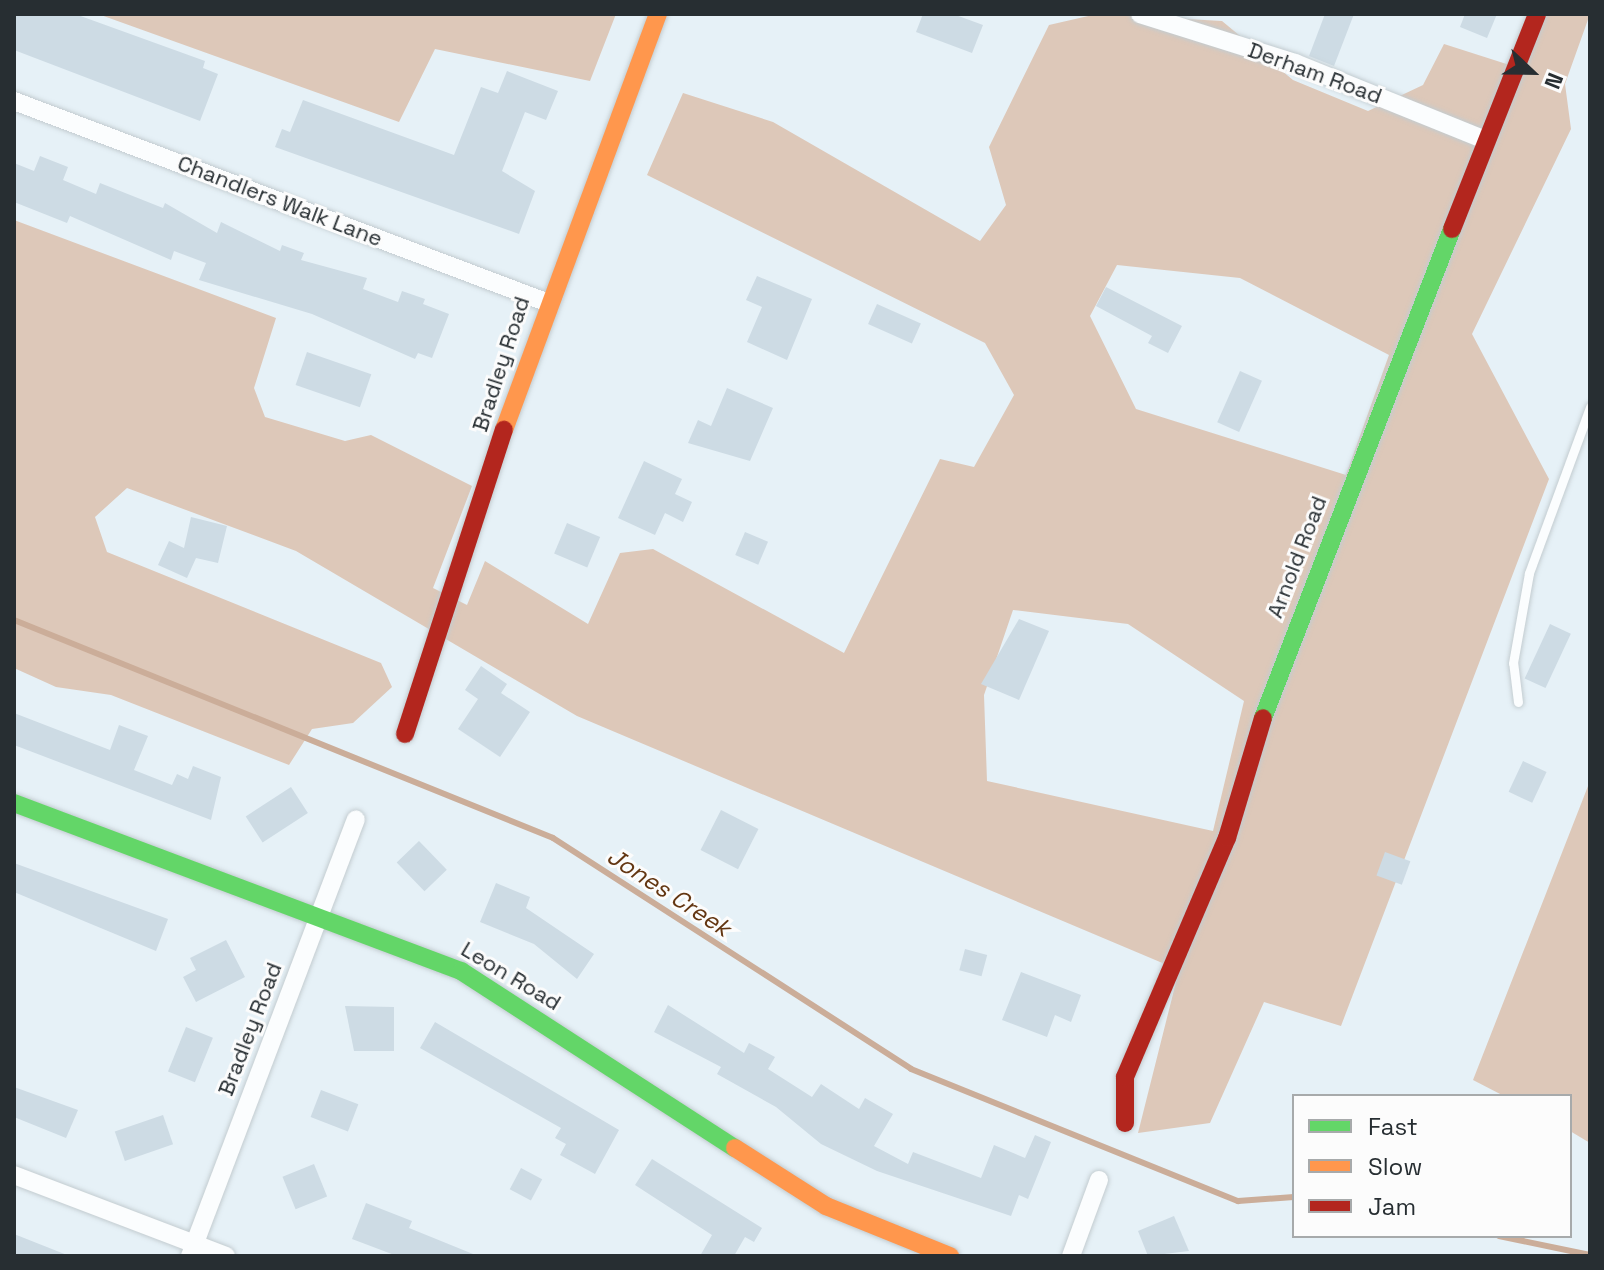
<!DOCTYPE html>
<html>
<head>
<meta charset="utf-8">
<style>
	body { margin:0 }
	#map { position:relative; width:1604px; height:1270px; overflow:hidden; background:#e6f1f7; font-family:"Space Grotesk",sans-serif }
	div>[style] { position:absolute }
	.forest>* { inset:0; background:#ddc8b9 }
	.stream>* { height:6px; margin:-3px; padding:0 3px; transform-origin:3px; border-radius:3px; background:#cbad99 }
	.building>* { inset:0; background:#cddbe4; transform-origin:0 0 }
	.roads { filter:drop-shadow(0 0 2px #c3ccd0) drop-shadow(0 0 2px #c3ccd0) }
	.lane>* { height:9px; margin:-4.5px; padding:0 4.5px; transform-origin:4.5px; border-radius:4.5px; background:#fbfdfe }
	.street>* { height:18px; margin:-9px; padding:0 9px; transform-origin:9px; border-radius:9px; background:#fbfdfe }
	.fast>* { height:18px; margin:-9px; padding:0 9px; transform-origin:9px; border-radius:9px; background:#63d668 }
	.slow>* { height:18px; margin:-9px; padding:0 9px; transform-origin:9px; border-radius:9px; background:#ff974d }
	.jam>* { height:18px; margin:-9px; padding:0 9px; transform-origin:9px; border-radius:9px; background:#b3261e }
	span { translate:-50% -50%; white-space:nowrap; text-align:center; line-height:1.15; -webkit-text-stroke:6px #fcfcfc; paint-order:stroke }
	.street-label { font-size:22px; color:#272e32 }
	.water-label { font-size:24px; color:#633612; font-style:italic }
	.frame { position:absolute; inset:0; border:16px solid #272e32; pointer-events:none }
	.legend { position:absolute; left:1292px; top:1094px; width:280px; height:144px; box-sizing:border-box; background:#fcfcfc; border:2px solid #a7aaab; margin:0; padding:10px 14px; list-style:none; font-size:24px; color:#272e32 }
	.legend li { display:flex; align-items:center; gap:16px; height:40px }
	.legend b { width:40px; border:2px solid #a7aaab }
	.north { position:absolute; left:1492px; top:32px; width:80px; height:80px; -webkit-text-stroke:6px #fcfcfc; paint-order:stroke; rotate:112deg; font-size:22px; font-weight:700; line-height:32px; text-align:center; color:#272e32 }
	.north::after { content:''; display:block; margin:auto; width:28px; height:36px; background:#272e32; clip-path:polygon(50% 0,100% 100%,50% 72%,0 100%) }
</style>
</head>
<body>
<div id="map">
	<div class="forest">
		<i style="clip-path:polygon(98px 14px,616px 14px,590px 81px,435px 49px,399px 122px)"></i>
		<i style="clip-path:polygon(evenodd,1097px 14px,1222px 21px,1293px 80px,1368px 111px,1423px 85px,1444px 44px,1519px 68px,1538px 14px,1590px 14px,1565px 84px,1571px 129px,1472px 334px,1549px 479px,1341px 1026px,1264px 1002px,1210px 1123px,1138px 1133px,1179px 970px,577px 716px,296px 551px,127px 488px,95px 517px,107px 552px,381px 663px,392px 687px,353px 723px,312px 729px,289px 765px,111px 695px,56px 687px,14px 668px,14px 220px,276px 318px,254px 388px,265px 417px,345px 441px,371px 435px,472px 486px,433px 588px,467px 605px,485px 561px,588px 624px,620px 553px,653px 549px,844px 653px,940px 459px,974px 467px,1014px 395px,985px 343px,647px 175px,683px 93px,773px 122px,980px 241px,1006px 205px,989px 147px,1049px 25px,1097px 14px,1117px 265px,1240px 278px,1389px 355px,1346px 475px,1136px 409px,1090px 316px,1117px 265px,1097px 14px,1013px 610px,1128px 624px,1244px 701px,1213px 831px,987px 781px,984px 695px,1013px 610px)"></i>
		<i style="clip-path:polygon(1590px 781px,1590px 1143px,1570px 1131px,1570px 1096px,1504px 1096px,1473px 1080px)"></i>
	</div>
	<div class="stream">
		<i style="left:14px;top:620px;width:581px;rotate:22.02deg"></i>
		<i style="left:553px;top:838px;width:426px;rotate:32.8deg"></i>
		<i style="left:911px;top:1069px;width:353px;rotate:22deg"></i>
		<i style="left:1238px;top:1201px;width:56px;rotate:-4.1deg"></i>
		<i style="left:1499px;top:1236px;width:93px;rotate:11.8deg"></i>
	</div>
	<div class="building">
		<i style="clip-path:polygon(14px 14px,75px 14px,205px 61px,203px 68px,218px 74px,200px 121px,14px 50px)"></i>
		<i style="clip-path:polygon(923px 14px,953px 14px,983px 25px,972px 53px,916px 32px)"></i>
		<i style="clip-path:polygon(1325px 14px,1354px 14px,1334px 66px,1309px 56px)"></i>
		<i style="clip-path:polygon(1465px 14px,1497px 14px,1487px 38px,1460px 27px)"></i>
		<i style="clip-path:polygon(507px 71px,558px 91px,546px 120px,525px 112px,502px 171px,535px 191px,519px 234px,275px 147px,282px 129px,290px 132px,303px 100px,454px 155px,481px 87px,498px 93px)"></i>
		<i style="clip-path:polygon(40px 156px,68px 167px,63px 180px,96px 194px,100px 183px,163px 208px,165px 203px,217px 233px,221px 222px,280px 251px,282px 245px,304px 253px,301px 260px,367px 278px,363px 289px,398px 302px,402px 291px,425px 299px,423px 304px,449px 314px,432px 358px,418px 353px,415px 359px,312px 314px,199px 280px,206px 263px,174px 251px,171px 260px,70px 216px,67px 223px,14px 202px,14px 163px,34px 171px)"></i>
		<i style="clip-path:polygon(757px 276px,812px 299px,787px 360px,747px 342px,762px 307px,746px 300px)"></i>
		<i style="clip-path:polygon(1106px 287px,1182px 326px,1168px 353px,1148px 343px,1152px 336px,1096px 306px)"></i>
		<i style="left:877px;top:304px;width:48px;height:22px;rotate:24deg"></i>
		<i style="left:307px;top:352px;width:68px;height:35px;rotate:19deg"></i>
		<i style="left:1240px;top:371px;width:24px;height:56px;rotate:24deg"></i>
		<i style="clip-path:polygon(727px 388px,773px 408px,750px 461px,688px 443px,698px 420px,711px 426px)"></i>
		<i style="clip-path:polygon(644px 461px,682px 479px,675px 494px,692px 502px,683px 522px,665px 513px,655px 535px,618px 518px)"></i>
		<i style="clip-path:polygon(191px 517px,227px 526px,218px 563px,196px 558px,187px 578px,158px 565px,169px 541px,184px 548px)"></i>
		<i style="left:567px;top:523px;width:36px;height:33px;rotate:23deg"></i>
		<i style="left:745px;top:532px;width:25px;height:25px;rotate:23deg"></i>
		<i style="clip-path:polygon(1019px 619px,1049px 631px,1019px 700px,981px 684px)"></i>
		<i style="left:1550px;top:624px;width:23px;height:60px;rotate:25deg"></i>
		<i style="clip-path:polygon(481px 666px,507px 684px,501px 693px,530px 712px,500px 757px,458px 729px,478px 699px,465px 690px)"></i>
		<i style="clip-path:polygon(14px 713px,110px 750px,119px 725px,148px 736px,134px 770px,172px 785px,177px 774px,188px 779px,193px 766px,221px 777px,211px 820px,14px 745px)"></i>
		<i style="left:1523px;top:761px;width:26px;height:34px;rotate:25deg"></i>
		<i style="left:291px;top:787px;width:31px;height:54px;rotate:57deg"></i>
		<i style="left:721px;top:810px;width:42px;height:45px;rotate:27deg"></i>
		<i style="left:419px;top:841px;width:40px;height:31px;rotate:46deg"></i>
		<i style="left:1385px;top:852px;width:27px;height:25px;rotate:20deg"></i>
		<i style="clip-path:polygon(14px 863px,168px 919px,156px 951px,14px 892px)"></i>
		<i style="clip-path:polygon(496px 883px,530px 897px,526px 908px,594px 954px,577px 979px,534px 944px,480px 922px)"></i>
		<i style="clip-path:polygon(226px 940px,245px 977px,196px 1002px,183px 977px,196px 970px,190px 958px)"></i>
		<i style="left:965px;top:949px;width:23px;height:22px;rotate:15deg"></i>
		<i style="clip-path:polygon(1021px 972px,1081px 995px,1071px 1022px,1055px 1015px,1047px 1037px,1002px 1020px)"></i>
		<i style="clip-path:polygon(668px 1005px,744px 1053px,749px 1043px,775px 1057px,768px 1069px,812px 1097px,821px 1084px,859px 1109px,865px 1098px,893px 1114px,874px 1146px,908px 1164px,913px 1152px,981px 1178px,994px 1145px,1025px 1158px,1035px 1135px,1051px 1142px,1028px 1199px,1019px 1195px,1011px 1216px,877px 1171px,821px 1144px,776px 1107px,717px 1074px,721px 1067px,654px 1032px)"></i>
		<i style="clip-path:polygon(345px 1006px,394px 1007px,394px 1051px,354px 1051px)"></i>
		<i style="clip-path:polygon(435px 1022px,619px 1130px,595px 1174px,560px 1155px,566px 1144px,555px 1138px,561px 1128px,420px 1048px)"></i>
		<i style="left:186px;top:1027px;width:29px;height:48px;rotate:22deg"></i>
		<i style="clip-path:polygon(14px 1087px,78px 1110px,66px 1138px,14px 1117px)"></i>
		<i style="left:321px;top:1090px;width:40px;height:29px;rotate:21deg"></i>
		<i style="left:163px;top:1115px;width:31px;height:51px;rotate:71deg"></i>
		<i style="clip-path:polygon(652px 1159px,762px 1228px,754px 1242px,745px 1237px,734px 1256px,700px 1256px,712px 1235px,635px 1185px)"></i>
		<i style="left:314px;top:1164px;width:35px;height:34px;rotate:68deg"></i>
		<i style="left:521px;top:1168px;width:24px;height:24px;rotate:28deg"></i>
		<i style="clip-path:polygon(366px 1203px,412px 1221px,409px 1228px,478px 1256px,397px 1256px,352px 1239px)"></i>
		<i style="clip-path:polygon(1174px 1216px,1189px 1251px,1148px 1256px,1138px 1231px)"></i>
		<i style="clip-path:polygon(14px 1234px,67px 1255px,67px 1256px,14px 1256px)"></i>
	</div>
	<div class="roads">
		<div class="lane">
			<i style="left:1518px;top:702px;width:39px;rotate:-97deg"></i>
			<i style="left:1513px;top:663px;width:91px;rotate:-79.9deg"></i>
			<i style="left:1529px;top:573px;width:177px;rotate:-69.8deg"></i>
		</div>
		<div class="street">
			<i style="left:1140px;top:14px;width:163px;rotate:17.5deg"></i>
			<i style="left:1295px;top:63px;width:206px;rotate:22deg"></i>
			<i style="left:14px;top:101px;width:569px;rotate:20.7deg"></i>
			<i style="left:14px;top:1175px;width:227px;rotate:20.9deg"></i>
			<i style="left:190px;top:1256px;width:467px;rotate:-69.2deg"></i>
			<i style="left:1071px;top:1256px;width:81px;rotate:-69.8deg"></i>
		</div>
		<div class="fast">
			<i style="left:1263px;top:718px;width:524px;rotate:-68.87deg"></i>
			<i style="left:14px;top:803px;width:478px;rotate:20.6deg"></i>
			<i style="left:461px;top:971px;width:326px;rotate:32.9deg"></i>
		</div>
		<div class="slow">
			<i style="left:504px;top:430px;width:444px;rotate:-69.7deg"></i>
			<i style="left:735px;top:1148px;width:108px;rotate:32.5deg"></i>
			<i style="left:826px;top:1206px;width:134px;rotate:22deg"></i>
		</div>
		<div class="jam">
			<i style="left:1452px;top:229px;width:231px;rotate:-68.4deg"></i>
			<i style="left:405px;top:734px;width:320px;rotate:-72deg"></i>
			<i style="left:1125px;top:1123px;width:46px;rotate:-90deg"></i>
			<i style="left:1125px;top:1077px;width:260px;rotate:-66.9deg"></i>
			<i style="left:1227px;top:838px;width:125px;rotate:-73.3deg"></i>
		</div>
	</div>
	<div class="street-label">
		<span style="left:1315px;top:73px;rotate:20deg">Derham Road</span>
		<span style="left:280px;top:201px;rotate:21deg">Chandlers Walk Lane</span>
		<span style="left:501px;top:364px;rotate:-72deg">Bradley Road</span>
		<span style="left:1297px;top:557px;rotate:-69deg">Arnold Road</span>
		<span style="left:511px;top:976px;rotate:31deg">Leon Road</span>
		<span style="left:250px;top:1029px;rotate:-69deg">Bradley Road</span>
	</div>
	<div class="water-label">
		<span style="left:669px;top:892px;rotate:33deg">Jones Creek</span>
	</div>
	<div class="frame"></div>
	<ul class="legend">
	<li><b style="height:10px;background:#63d668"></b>Fast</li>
	<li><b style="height:10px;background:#ff974d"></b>Slow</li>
	<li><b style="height:10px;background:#b3261e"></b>Jam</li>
	</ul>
	<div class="north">N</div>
</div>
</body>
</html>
